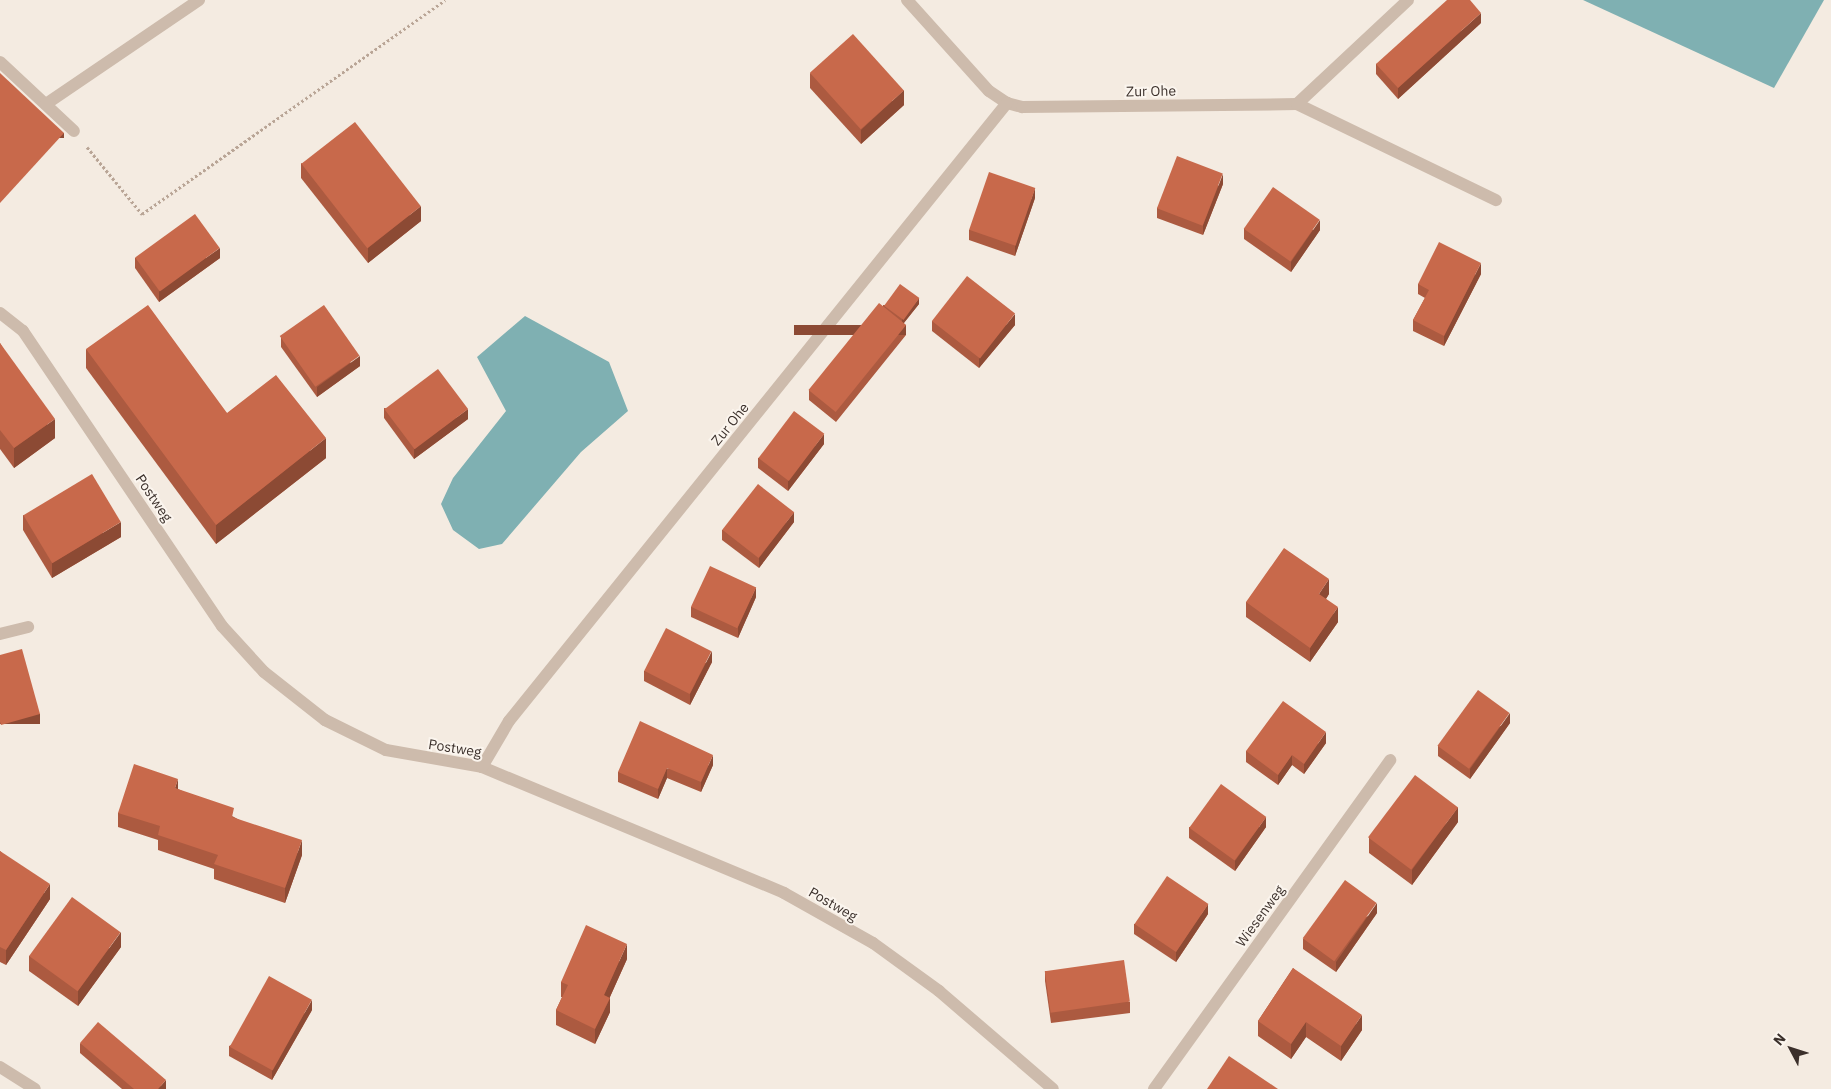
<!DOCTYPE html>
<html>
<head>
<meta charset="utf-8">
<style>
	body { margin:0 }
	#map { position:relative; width:1831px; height:1089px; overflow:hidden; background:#f4ebe1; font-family:"IBM Plex Sans",sans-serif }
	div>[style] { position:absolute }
	.water>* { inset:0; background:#7fb0b2 }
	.path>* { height:3px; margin-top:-1.5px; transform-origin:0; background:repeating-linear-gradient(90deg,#b9a596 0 2.5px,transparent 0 5px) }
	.minor>* { height:12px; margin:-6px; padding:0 6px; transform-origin:6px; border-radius:6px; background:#cdbbac }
	.wall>* { inset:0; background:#ac5a40 }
	.shaded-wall>* { inset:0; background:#8c4a34; transform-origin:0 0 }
	.building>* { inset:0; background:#c8694b; transform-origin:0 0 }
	span { translate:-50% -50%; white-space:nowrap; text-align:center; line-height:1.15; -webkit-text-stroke:4px #fbf5ee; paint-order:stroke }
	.street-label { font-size:14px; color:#3b302b }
	.north { position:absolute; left:1766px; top:1024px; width:50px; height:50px; -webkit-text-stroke:4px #fbf5ee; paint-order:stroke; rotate:310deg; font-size:14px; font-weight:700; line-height:20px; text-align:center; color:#3b302b }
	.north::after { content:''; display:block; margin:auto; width:18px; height:22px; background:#3b302b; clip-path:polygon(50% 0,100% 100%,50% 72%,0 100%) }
</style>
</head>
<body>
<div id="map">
	<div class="water">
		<i style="clip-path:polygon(1583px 0,1824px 0,1774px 88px)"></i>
		<i style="clip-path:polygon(525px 316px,609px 362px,628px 411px,581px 452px,502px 544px,479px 549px,453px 530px,441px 504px,453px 478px,506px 411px,477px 357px)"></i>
	</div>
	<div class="path">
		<i style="left:87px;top:147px;width:87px;rotate:50.6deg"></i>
		<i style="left:142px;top:214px;width:371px;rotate:-35.2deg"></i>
	</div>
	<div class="minor">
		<i style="left:907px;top:0;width:122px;rotate:48deg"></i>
		<i style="left:989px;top:91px;width:22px;rotate:34deg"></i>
		<i style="left:1007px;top:103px;width:16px;rotate:15deg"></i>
		<i style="left:1022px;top:107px;width:275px;rotate:-0.6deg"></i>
		<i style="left:1297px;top:104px;width:221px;rotate:25.8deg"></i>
		<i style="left:0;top:62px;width:101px;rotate:43deg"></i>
		<i style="left:46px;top:104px;width:185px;rotate:-34.2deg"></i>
		<i style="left:1297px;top:104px;width:152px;rotate:-43.1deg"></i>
		<i style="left:0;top:313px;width:29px;rotate:38deg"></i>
		<i style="left:23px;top:331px;width:356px;rotate:56deg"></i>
		<i style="left:222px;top:626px;width:62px;rotate:47.6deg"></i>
		<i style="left:264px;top:672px;width:78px;rotate:38.2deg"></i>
		<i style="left:325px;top:720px;width:68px;rotate:26.2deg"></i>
		<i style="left:386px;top:750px;width:97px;rotate:10deg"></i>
		<i style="left:482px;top:767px;width:327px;rotate:22.6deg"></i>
		<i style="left:784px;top:893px;width:102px;rotate:29.3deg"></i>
		<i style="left:873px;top:943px;width:82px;rotate:36deg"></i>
		<i style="left:939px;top:991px;width:150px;rotate:40.7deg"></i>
		<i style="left:0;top:634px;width:29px;rotate:-14deg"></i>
		<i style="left:482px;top:767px;width:53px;rotate:-59.6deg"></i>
		<i style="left:509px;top:721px;width:794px;rotate:-51.14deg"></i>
		<i style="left:0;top:1067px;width:41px;rotate:32.2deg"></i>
		<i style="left:1154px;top:1089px;width:405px;rotate:-54.3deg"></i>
	</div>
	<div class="wall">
		<i style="clip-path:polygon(1481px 23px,1398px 99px,1376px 74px,1376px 64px)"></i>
		<i style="clip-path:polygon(810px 73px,904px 105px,861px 144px,810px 88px)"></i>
		<i style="clip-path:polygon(301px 163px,421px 221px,368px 263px,301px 178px)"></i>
		<i style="clip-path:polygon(1223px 184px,1203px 235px,1157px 218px,1157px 208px)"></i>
		<i style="clip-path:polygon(1035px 198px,1015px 256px,969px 240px,969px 230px)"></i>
		<i style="clip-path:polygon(1244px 229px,1320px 230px,1291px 272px,1244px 239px)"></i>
		<i style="clip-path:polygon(135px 258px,220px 258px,159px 302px,135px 268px)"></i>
		<i style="clip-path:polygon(1481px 274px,1444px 346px,1413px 331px,1413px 320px,1425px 298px,1418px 294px,1418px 284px)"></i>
		<i style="clip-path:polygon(919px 304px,904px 323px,906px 335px,836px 422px,809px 400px,809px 390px,883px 306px,883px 305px)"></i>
		<i style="clip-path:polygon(932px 321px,1015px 325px,979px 368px,932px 331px)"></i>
		<i style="clip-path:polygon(281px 337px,360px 366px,317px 397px,281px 347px)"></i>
		<i style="clip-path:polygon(0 343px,55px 438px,14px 468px,0 449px)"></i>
		<i style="clip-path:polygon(86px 349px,227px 413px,326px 458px,216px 544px,86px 368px)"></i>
		<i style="clip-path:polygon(384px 408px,468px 419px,414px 459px,384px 418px)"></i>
		<i style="clip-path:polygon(824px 444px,788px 491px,758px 468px,758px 458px)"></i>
		<i style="clip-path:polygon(23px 515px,121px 537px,52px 578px,23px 530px)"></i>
		<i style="clip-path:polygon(794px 522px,759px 568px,722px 540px,722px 530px)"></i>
		<i style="clip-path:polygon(1329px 594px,1326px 599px,1338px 622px,1310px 662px,1246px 617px,1246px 602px)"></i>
		<i style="clip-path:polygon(756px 597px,738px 638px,691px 617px,691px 607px)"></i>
		<i style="clip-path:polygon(712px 662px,690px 705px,644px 681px,644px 671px)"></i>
		<i style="clip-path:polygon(1510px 723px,1470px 779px,1438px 756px,1438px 746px)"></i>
		<i style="clip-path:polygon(1326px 743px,1304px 774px,1292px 765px,1278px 785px,1246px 762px,1246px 751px)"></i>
		<i style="clip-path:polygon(713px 765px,701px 792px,667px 778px,658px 799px,618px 782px,618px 772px)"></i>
		<i style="clip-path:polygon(178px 789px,234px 817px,302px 855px,285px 903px,214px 879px,214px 869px,158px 850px,158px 840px,118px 827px,118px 813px)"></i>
		<i style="clip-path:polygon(1458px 822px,1412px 885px,1369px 853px,1369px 838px)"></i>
		<i style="clip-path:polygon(1189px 827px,1266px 827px,1235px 871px,1189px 838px)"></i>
		<i style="clip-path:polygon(0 851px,50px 899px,6px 965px,0 962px)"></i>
		<i style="clip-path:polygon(1377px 913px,1336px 972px,1303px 949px,1303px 939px)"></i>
		<i style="clip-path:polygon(1208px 914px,1176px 962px,1134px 934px,1134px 924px)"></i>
		<i style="clip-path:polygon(121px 947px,78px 1006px,29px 971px,29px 956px)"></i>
		<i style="clip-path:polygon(627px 959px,610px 997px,610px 1012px,595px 1044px,556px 1025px,556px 1010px,562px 997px,561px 997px,561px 982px)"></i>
		<i style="clip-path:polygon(1293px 968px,1362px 1030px,1341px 1061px,1306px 1037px,1291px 1059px,1258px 1036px,1258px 1021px)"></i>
		<i style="clip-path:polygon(1045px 971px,1130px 1002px,1130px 1013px,1051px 1023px,1045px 981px)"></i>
		<i style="clip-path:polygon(312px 1010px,272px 1080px,229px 1056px,229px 1046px)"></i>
		<i style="clip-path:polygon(80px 1043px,166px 1089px,122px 1089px,80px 1053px)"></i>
	</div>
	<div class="shaded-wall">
		<i style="clip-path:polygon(1481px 13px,1481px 23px,1398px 99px,1398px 88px)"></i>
		<i style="clip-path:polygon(904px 90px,904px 105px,861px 144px,861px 130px)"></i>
		<i style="left:64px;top:133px;width:5px;height:95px;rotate:90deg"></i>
		<i style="clip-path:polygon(1223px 174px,1223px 184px,1203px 235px,1203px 225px)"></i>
		<i style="clip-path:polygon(1035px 188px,1035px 198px,1015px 256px,1015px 246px)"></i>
		<i style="clip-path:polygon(421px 206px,421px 221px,368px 263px,368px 248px)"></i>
		<i style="clip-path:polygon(1320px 220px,1320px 230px,1291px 272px,1291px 262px)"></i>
		<i style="clip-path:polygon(220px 248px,220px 258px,159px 302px,159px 291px)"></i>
		<i style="clip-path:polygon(1481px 263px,1481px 274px,1444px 346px,1444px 336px)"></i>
		<i style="clip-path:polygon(919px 298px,919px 304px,902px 325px,902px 320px)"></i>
		<i style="clip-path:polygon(1015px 314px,1015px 325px,979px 368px,979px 358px)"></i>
		<i style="left:906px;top:325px;width:10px;height:112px;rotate:90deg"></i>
		<i style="clip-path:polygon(360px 356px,360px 366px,317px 397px,317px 387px)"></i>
		<i style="clip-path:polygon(468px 409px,468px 419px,414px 459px,414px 449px)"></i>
		<i style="clip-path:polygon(55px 419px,55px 438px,14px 468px,14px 448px)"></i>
		<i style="clip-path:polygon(824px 434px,824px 444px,788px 491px,788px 481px)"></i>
		<i style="clip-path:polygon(326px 438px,326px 458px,216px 544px,216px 525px)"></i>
		<i style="clip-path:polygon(794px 512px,794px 522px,759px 568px,759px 558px)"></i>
		<i style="clip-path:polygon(121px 522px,121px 537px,52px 578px,52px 563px)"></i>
		<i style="clip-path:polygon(1329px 579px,1329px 594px,1319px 609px,1319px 594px)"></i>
		<i style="clip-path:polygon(756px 587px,756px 597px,738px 638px,738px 627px)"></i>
		<i style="clip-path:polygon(1338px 607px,1338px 622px,1310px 662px,1310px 648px)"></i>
		<i style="clip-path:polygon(712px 651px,712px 662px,690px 705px,690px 694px)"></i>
		<i style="clip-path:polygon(1510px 713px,1510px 723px,1470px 779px,1470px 769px)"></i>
		<i style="left:40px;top:714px;width:10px;height:41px;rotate:90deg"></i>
		<i style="clip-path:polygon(1326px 732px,1326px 743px,1304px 774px,1304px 764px)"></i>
		<i style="clip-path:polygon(713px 755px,713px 765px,701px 792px,701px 782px)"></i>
		<i style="clip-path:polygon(1292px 755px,1292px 765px,1278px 785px,1278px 775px)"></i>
		<i style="clip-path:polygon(667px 768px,667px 778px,658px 799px,658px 789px)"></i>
		<i style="clip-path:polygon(178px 779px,178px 793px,175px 788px)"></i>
		<i style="clip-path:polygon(1458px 807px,1458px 822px,1412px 885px,1412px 870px)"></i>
		<i style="clip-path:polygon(1266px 817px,1266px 827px,1235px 871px,1235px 861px)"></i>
		<i style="clip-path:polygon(302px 840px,302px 855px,285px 903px,285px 888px)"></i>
		<i style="clip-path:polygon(50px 884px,50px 899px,6px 965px,6px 950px)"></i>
		<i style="clip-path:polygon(1377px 903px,1377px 913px,1336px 972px,1336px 962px)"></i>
		<i style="clip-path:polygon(1208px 904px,1208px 914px,1176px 962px,1176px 952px)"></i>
		<i style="clip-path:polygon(121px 932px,121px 947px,78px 1006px,78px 991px)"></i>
		<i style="clip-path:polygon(627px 944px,627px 959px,604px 1010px,604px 995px)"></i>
		<i style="clip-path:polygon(610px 998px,610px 1012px,595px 1044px,595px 1029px)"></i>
		<i style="clip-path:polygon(312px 1000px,312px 1010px,272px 1080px,272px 1070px)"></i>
		<i style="clip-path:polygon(1362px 1015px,1362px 1030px,1341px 1061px,1341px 1046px)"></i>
		<i style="clip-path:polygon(1306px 1022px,1306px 1037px,1291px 1059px,1291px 1044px)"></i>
		<i style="clip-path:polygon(166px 1080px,166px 1089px,158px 1089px)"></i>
	</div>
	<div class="building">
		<i style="clip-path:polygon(1447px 0,1470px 0,1481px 13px,1398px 88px,1376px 64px)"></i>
		<i style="left:853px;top:34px;width:76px;height:58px;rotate:48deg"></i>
		<i style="clip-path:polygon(0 73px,64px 133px,0 203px)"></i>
		<i style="left:355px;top:122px;width:107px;height:68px;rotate:52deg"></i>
		<i style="left:1177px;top:156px;width:49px;height:56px;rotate:21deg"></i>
		<i style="left:989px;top:172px;width:49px;height:61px;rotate:19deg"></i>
		<i style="left:1273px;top:187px;width:57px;height:51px;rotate:35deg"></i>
		<i style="left:195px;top:214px;width:42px;height:74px;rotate:54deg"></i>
		<i style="clip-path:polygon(1439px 242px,1481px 263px,1444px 336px,1413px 320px,1429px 290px,1418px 284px)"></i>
		<i style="left:967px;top:276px;width:61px;height:57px;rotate:38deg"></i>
		<i style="left:900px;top:284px;width:24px;height:27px;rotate:36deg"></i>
		<i style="left:879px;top:303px;width:35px;height:112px;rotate:39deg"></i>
		<i style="clip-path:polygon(148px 305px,227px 413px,276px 375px,326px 438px,216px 525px,86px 349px)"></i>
		<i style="left:324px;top:305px;width:62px;height:54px;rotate:55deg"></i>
		<i style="clip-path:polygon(0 343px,55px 419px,14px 448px,0 430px)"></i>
		<i style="left:438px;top:369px;width:50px;height:67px;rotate:53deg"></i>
		<i style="left:794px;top:411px;width:38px;height:59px;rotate:37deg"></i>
		<i style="left:92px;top:474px;width:56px;height:80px;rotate:59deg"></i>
		<i style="left:758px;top:484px;width:46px;height:58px;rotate:38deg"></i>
		<i style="clip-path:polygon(1284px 548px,1329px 579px,1319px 594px,1338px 607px,1310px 648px,1246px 602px)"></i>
		<i style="left:710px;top:566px;width:51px;height:45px;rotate:25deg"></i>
		<i style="left:666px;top:628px;width:51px;height:48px;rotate:27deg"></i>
		<i style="clip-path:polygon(22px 649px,40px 714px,1px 725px,0 722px,0 655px)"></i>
		<i style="left:1478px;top:690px;width:39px;height:69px;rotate:36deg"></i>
		<i style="clip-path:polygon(1283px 701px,1326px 732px,1304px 764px,1292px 755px,1278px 775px,1246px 751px)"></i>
		<i style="clip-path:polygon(640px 721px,713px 755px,701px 782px,667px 768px,658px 789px,618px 772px)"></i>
		<i style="clip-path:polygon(134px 764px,178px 779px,175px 788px,234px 808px,232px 817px,302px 840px,285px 888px,214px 864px,218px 855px,158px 835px,160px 826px,118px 813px)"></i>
		<i style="left:1415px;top:775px;width:54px;height:78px;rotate:37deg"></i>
		<i style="left:1221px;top:784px;width:56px;height:54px;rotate:36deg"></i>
		<i style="clip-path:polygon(0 851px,50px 884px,6px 950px,0 947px)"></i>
		<i style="left:1167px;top:876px;width:50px;height:58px;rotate:34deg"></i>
		<i style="left:1345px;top:880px;width:39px;height:72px;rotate:36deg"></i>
		<i style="left:72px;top:897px;width:60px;height:73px;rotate:36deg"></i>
		<i style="clip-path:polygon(586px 925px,627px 944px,604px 995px,610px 998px,595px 1029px,556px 1010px,568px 985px,561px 982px)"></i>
		<i style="left:1124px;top:960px;width:42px;height:80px;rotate:82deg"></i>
		<i style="clip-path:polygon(1293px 968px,1362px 1015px,1341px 1046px,1306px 1022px,1291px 1044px,1258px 1021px)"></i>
		<i style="left:269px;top:976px;width:49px;height:81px;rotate:29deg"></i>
		<i style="clip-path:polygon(98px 1022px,166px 1080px,158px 1089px,134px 1089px,80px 1043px)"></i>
		<i style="clip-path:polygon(1229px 1056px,1278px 1089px,1207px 1089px)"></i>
	</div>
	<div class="street-label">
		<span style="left:1151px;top:91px;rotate:-1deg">Zur Ohe</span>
		<span style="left:730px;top:424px;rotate:-51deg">Zur Ohe</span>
		<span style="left:154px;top:498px;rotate:56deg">Postweg</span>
		<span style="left:455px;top:748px;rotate:9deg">Postweg</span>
		<span style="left:833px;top:904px;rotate:30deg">Postweg</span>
		<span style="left:1260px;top:916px;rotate:-54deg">Wiesenweg</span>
	</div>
	<div class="north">N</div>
</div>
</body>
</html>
